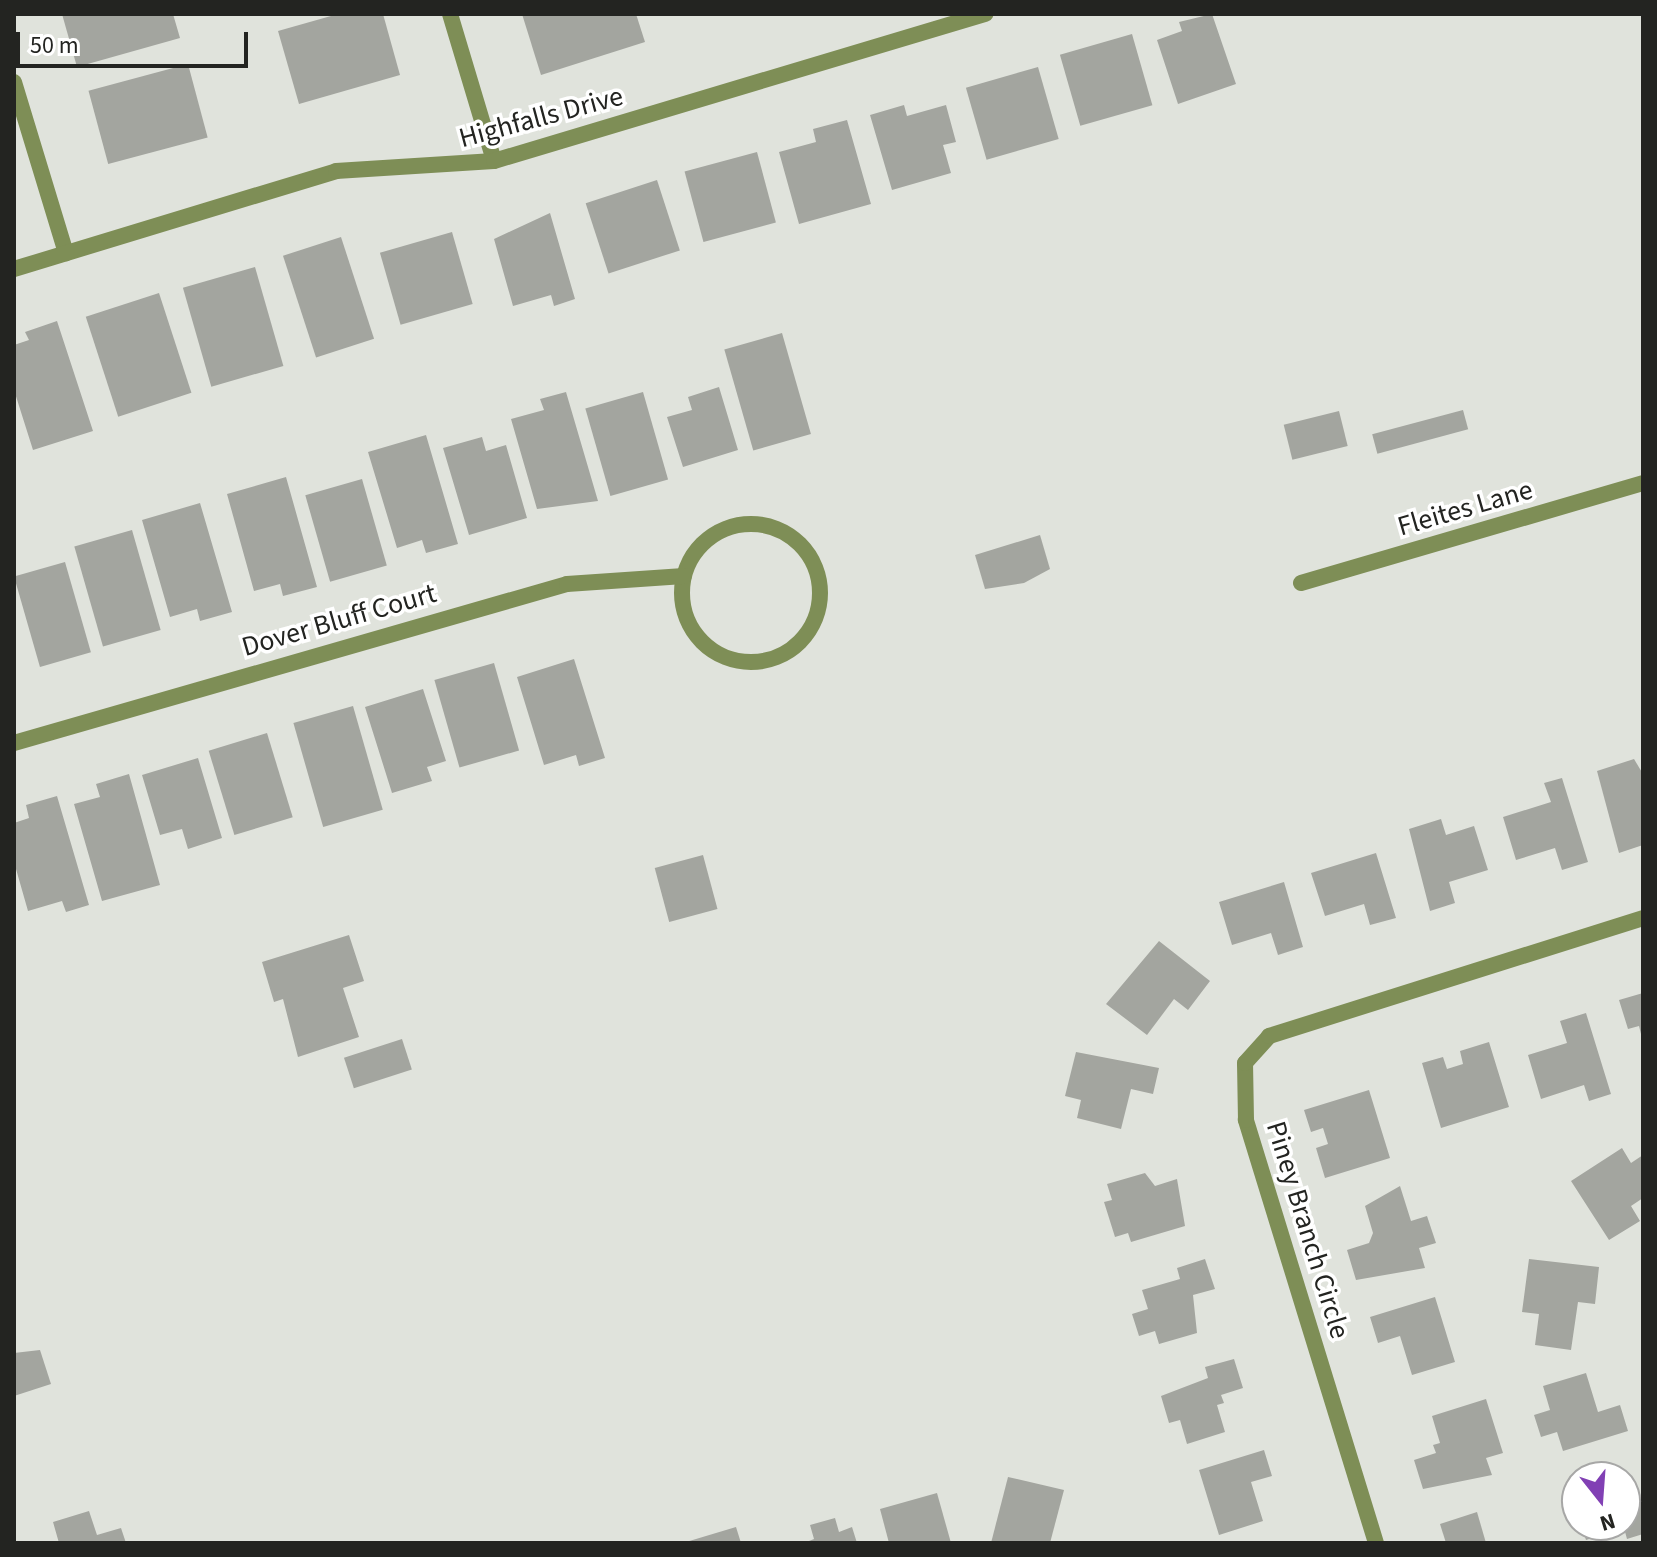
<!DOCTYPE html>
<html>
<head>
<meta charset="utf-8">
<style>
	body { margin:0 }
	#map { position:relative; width:1657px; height:1557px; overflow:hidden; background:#e0e3dc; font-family:"Source Sans 3",sans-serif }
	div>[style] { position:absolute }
	.building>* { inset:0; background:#a3a59f; transform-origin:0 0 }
	.minor>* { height:16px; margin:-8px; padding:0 8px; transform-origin:8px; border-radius:8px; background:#7e8e56 }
	.minor>.ring { margin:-8px; padding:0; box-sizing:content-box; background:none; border:16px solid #7e8e56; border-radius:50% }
	span { translate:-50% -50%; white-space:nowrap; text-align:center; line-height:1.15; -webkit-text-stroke:7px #fff; paint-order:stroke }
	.street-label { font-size:28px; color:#232421 }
	.frame { position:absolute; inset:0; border:16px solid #232421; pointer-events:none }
	.north { position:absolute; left:1561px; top:1461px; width:80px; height:80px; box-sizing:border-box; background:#fff; border:2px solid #a7a7a6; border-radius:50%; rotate:163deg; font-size:22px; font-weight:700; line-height:32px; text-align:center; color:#232421 }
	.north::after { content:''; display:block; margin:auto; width:28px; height:36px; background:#8140b4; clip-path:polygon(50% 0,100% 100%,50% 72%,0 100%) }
	.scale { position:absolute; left:16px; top:32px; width:232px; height:36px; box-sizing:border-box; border:4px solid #232421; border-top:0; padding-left:10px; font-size:24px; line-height:28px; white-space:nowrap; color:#232421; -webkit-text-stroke:6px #fff; paint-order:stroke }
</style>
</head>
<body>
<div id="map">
	<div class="building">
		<i style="clip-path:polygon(62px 14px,173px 14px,180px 38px,77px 67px)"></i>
		<i style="clip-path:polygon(338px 14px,383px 14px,400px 75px,299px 104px,278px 31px)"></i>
		<i style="clip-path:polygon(522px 14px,636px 14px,645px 42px,541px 75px)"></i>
		<i style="clip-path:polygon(1212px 14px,1236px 84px,1178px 104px,1157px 40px,1182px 31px,1179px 22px)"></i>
		<i style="left:1132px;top:34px;width:74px;height:75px;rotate:74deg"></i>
		<i style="left:188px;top:64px;width:76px;height:103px;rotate:75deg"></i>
		<i style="left:1038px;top:67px;width:75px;height:75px;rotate:74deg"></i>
		<i style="clip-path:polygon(904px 105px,907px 116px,946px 105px,956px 142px,943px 145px,951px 173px,892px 190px,870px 115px)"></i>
		<i style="clip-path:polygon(847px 120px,871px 204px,799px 224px,779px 152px,816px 142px,813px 129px)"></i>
		<i style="left:757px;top:152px;width:73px;height:75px;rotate:75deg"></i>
		<i style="left:657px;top:180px;width:74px;height:75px;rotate:72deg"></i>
		<i style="clip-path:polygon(550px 213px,575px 299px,554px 306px,551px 295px,513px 306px,494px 239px)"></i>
		<i style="left:452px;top:232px;width:75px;height:75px;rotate:74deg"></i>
		<i style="left:341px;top:237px;width:107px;height:61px;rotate:72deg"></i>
		<i style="left:255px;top:267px;width:103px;height:75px;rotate:74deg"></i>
		<i style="left:159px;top:293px;width:105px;height:77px;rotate:72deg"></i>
		<i style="clip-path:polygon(57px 321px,93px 431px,33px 450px,14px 390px,14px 345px,29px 340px,25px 332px)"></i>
		<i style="left:782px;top:333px;width:105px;height:60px;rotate:74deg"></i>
		<i style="clip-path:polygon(719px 387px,738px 450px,683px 467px,667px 417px,692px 410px,688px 397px)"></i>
		<i style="clip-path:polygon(566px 392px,598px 501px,537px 509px,511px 419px,544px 410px,540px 399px)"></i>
		<i style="left:643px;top:392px;width:91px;height:60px;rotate:74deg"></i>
		<i style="left:1463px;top:410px;width:20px;height:94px;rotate:75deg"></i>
		<i style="left:1339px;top:411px;width:36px;height:57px;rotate:76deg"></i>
		<i style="clip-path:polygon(426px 435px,458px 544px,426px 553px,422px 540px,397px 548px,368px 452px)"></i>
		<i style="clip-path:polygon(482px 437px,486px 451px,506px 445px,527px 518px,469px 535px,443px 448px)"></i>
		<i style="clip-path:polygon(286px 477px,317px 587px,283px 596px,280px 584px,254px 591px,227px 494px)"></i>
		<i style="left:362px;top:479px;width:90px;height:59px;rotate:74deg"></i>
		<i style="clip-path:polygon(200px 503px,232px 612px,200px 621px,197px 609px,170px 617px,142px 520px)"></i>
		<i style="left:132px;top:530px;width:104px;height:60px;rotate:74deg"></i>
		<i style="clip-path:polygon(1040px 535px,1050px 569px,1024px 583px,985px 589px,975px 555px)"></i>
		<i style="left:65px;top:562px;width:94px;height:53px;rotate:74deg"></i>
		<i style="clip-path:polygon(574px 659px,605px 758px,579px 766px,576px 755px,544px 765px,517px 677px)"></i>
		<i style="left:494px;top:663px;width:91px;height:62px;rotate:74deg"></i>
		<i style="clip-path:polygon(423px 689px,446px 761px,427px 767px,432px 781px,392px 793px,365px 707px)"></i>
		<i style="left:353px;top:706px;width:108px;height:62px;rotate:74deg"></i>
		<i style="left:267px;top:733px;width:88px;height:61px;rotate:73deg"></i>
		<i style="clip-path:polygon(198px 758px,222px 838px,188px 849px,182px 829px,160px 835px,142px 775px)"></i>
		<i style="clip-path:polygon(1634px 759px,1643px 774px,1643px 845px,1619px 853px,1597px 771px)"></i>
		<i style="clip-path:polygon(129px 774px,160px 885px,102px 901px,74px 804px,100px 797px,96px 784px)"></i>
		<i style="clip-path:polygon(1562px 778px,1588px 862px,1562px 870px,1555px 848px,1516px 860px,1503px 817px,1551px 802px,1544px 783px)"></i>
		<i style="clip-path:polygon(57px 796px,89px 905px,66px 912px,62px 901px,28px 911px,14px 862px,14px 823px,29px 818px,26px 805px)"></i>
		<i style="clip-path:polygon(1441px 819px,1446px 835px,1474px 826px,1488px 870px,1449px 882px,1455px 903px,1430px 911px,1409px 829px)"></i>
		<i style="clip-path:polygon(1376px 853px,1396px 918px,1370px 925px,1364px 904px,1325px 916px,1311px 873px)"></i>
		<i style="left:703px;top:855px;width:56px;height:50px;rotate:75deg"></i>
		<i style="clip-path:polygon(1284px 882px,1303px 947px,1278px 955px,1271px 933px,1232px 945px,1219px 902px)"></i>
		<i style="clip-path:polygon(349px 935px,364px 981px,343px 988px,359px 1037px,298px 1057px,283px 999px,274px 1002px,262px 962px)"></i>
		<i style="clip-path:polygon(1159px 941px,1210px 981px,1188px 1010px,1174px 999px,1147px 1035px,1106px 1004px)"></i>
		<i style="clip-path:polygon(1643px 993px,1643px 1038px,1642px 1038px,1639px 1026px,1628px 1029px,1619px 1000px)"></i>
		<i style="clip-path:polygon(1586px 1013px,1611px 1094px,1589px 1101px,1584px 1085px,1541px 1099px,1528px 1055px,1567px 1043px,1560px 1021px)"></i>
		<i style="left:402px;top:1039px;width:32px;height:61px;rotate:72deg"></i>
		<i style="clip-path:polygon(1489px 1042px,1509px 1107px,1441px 1128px,1422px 1063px,1443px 1057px,1447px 1069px,1463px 1064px,1460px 1051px)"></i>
		<i style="clip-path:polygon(1076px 1052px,1159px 1068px,1153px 1094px,1131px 1089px,1121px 1129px,1077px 1118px,1081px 1100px,1065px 1096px)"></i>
		<i style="clip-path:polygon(1369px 1090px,1390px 1158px,1325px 1178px,1316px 1148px,1328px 1144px,1323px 1128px,1311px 1132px,1304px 1110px)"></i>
		<i style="clip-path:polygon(1622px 1148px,1631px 1163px,1643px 1155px,1643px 1198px,1631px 1206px,1640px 1221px,1609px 1240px,1571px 1181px)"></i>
		<i style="clip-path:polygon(1145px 1173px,1155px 1186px,1177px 1179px,1185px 1226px,1131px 1242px,1128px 1233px,1115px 1237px,1104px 1202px,1112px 1200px,1107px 1184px)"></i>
		<i style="clip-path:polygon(1400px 1186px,1411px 1221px,1427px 1216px,1436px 1243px,1419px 1248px,1425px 1268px,1356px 1280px,1347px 1250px,1369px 1243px,1373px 1233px,1365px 1206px)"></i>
		<i style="clip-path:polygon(1205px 1259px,1215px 1289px,1193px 1295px,1197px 1333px,1159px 1344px,1155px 1331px,1139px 1336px,1132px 1314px,1148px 1309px,1142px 1290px,1180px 1279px,1177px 1268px)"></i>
		<i style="clip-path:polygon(1529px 1259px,1599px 1267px,1595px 1304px,1578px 1302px,1571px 1350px,1535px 1345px,1539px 1314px,1522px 1312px)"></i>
		<i style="clip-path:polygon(1435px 1297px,1455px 1362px,1412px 1375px,1400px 1336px,1378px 1343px,1370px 1317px)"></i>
		<i style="clip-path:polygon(40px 1350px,51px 1384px,14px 1396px,14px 1353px)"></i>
		<i style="clip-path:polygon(1234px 1359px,1243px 1388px,1221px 1395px,1224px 1403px,1217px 1405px,1225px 1432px,1187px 1444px,1180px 1420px,1169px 1423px,1161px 1396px,1208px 1378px,1205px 1367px)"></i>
		<i style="clip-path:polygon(1586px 1373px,1598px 1412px,1620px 1405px,1628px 1431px,1563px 1451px,1557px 1432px,1541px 1437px,1534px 1415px,1550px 1410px,1543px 1386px)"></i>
		<i style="clip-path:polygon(1486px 1399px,1503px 1453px,1486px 1458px,1492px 1475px,1423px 1489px,1414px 1460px,1436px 1453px,1433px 1445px,1440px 1443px,1432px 1416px)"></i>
		<i style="clip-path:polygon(1264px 1450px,1272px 1476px,1251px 1482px,1263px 1521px,1219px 1535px,1199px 1470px)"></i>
		<i style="clip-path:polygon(1008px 1477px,1064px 1490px,1050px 1543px,991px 1543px)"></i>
		<i style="clip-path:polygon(937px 1493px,951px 1543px,889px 1543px,880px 1509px)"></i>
		<i style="clip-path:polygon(1643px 1501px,1643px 1534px,1627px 1539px,1624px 1528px,1586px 1540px,1581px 1525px,1625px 1525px,1625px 1507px)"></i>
		<i style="clip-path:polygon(89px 1511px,97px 1535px,121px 1528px,126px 1543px,59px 1543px,53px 1522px)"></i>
		<i style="clip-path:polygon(1477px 1512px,1486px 1543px,1446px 1543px,1440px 1524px)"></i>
		<i style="clip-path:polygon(835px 1518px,839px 1532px,852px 1527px,857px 1543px,804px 1543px,814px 1539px,810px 1525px)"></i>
		<i style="clip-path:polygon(736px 1527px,741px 1543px,686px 1543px,686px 1542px)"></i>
	</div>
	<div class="minor">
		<i style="left:450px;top:14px;width:153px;rotate:73.3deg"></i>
		<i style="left:14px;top:82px;width:179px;rotate:73.1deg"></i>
		<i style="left:14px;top:269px;width:337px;rotate:-16.9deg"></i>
		<i style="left:336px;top:171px;width:158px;rotate:-3.6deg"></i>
		<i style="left:494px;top:161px;width:513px;rotate:-16.67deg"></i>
		<i class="ring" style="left:682px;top:524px;width:122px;height:122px"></i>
		<i style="left:1301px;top:583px;width:356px;rotate:-16.3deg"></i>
		<i style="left:14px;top:743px;width:575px;rotate:-16.04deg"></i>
		<i style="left:567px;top:584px;width:117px;rotate:-3.9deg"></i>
		<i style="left:1376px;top:1543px;width:443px;rotate:-107.1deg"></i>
		<i style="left:1246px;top:1120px;width:57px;rotate:-91deg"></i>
		<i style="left:1245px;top:1063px;width:36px;rotate:-48deg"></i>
		<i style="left:1269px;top:1036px;width:392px;rotate:-17.5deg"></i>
	</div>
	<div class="street-label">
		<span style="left:541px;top:117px;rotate:-15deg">Highfalls Drive</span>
		<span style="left:1465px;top:508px;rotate:-16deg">Fleites Lane</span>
		<span style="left:339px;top:620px;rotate:-16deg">Dover Bluff Court</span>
		<span style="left:1308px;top:1230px;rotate:73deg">Piney Branch Circle</span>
	</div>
	<div class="frame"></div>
	<div class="north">N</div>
	<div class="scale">50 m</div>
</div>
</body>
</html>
